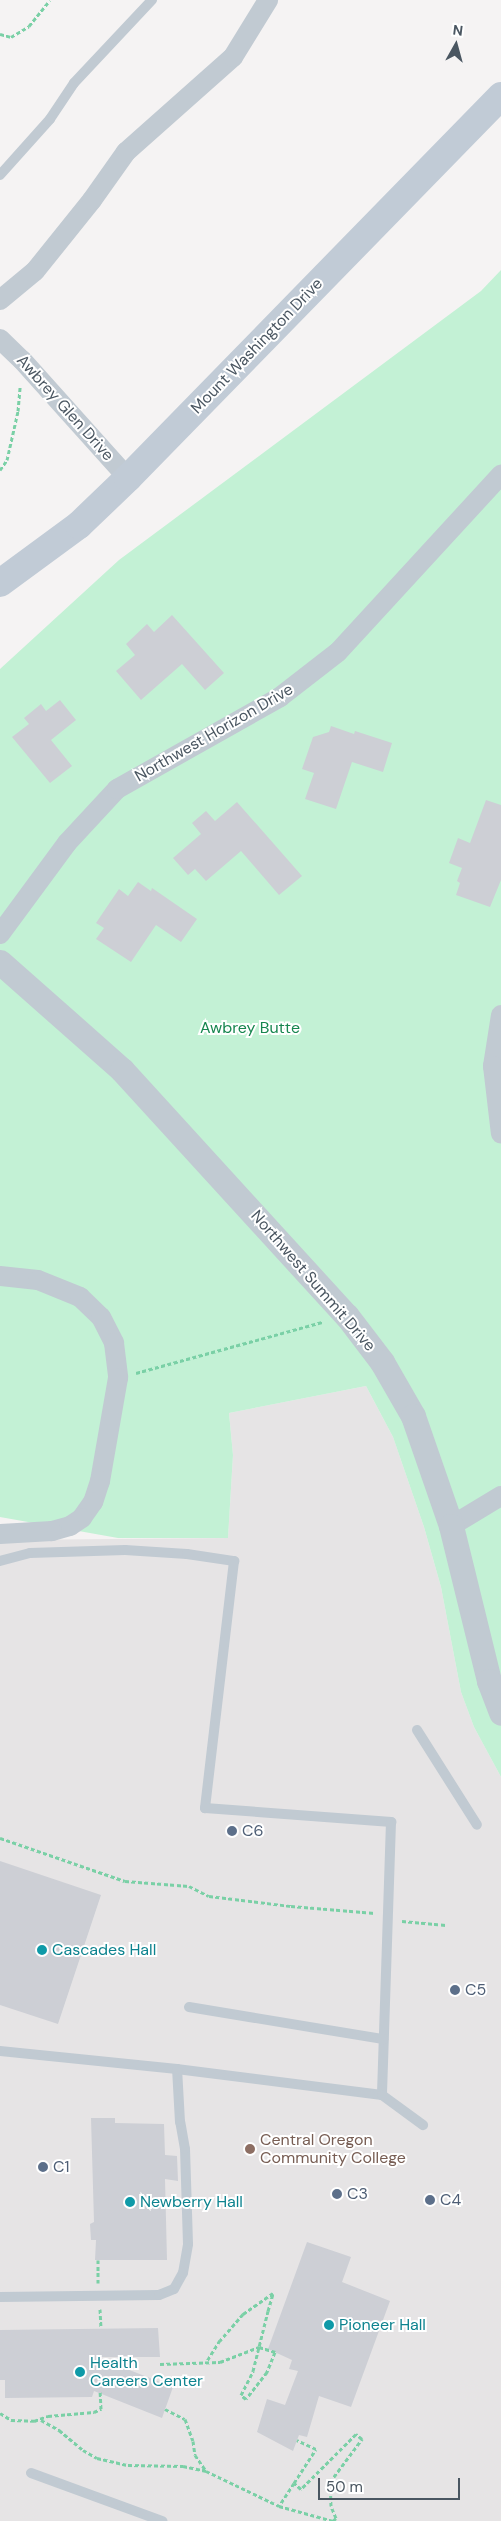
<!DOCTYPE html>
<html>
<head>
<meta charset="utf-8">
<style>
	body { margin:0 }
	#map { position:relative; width:501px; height:2521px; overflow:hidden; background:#f5f3f3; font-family:"DM Sans",sans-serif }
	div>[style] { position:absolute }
	.education>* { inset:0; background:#e6e4e5 }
	.green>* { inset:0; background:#c3f1d5 }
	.building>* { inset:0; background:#cdcfd5 }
	.path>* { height:3px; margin-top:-1.5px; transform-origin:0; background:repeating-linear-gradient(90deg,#7ad0a6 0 4px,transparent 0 6.5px) }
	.service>* { height:10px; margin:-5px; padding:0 5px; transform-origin:5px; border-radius:5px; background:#c1cad2 }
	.minor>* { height:20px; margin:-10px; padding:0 10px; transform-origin:10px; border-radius:10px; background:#c1cad2 }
	.tertiary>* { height:25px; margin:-12.5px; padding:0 12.5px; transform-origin:12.5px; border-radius:12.5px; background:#c1cad2 }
	.secondary>* { height:28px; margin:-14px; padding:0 14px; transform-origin:14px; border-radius:14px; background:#c1cbd6 }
	.dots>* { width:14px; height:14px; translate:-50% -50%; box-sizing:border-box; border:2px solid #fff; border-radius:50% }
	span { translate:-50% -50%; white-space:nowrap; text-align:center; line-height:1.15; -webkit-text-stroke:4px #fff; paint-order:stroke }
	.street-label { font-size:16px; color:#4a5661 }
	.park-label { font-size:16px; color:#17864f }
	.service-label { font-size:16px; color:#4e5e75 }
	.left { translate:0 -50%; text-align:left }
	.culture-label { font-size:16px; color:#0d838f }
	.education-label { font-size:16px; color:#785e54 }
	.north { position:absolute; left:431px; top:20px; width:50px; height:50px; -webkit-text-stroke:4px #fff; paint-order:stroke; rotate:7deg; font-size:14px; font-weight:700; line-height:20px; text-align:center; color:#4a5661 }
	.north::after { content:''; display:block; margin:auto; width:18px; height:22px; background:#4a5661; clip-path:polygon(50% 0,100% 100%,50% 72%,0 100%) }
	.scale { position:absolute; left:318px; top:2478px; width:142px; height:22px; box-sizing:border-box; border:2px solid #4a5661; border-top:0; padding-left:6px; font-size:15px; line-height:18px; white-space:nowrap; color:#4a5661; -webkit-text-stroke:4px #fff; paint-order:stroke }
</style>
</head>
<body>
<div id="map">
	<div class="education">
		<i style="clip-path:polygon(366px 1386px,393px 1437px,424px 1527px,441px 1587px,461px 1692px,474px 1727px,501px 1777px,501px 2521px,0 2521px,0 1540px,228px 1538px,233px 1455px,229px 1413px)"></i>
	</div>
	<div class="green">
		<i style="clip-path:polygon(501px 270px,501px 1777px,474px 1727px,461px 1692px,441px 1587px,424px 1527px,393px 1437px,366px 1386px,229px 1413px,233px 1455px,228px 1538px,118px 1538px,0 1517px,0 669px,119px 560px,481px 291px)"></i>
	</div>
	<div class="building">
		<i style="clip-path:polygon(172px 615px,224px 673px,205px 690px,182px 664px,141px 700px,116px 671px,135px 655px,126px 644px,147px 624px,154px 632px)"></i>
		<i style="clip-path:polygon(60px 700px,76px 720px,51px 740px,72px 766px,50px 783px,12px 737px,29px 724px,24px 718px,41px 704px,46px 711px)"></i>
		<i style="clip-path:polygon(331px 726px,354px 734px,355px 731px,392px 743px,383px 772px,352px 762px,336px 809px,305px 799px,314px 773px,302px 769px,313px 737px,329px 732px)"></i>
		<i style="clip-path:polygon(486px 800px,501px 805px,501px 880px,490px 907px,456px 895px,460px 883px,457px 881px,462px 868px,449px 863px,458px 838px,470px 843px)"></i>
		<i style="clip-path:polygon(237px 802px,302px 876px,279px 895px,241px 851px,206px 881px,195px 869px,188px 875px,173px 858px,201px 834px,192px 823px,206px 811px,215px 821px)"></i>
		<i style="clip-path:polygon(138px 882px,151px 891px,152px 888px,197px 919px,181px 942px,156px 925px,131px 962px,96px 939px,104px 928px,96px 923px,119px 889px,128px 896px)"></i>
		<i style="clip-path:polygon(0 1861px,101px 1895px,58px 2024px,0 2005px)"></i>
		<i style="clip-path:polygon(91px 2118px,115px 2118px,115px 2123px,164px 2124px,165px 2155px,177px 2156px,178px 2181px,165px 2179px,167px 2260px,95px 2260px,96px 2240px,91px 2240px,90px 2224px,94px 2222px)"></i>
		<i style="clip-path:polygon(307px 2242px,351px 2257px,342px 2282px,390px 2301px,351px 2407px,319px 2396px,307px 2437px,299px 2435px,293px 2451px,257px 2432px,267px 2399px,285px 2405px,298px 2371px,289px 2369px,292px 2360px,268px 2349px)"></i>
		<i style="clip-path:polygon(158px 2328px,160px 2357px,96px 2357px,173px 2387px,162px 2418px,94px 2391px,92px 2397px,5px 2398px,5px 2380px,0 2380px,0 2330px)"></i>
	</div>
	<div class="path">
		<i style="left:0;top:34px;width:11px;rotate:15deg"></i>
		<i style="left:11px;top:37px;width:21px;rotate:-31deg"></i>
		<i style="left:29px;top:26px;width:33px;rotate:-51deg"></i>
		<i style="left:0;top:470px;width:12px;rotate:-55deg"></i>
		<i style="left:7px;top:460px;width:50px;rotate:-77.3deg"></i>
		<i style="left:18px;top:411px;width:25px;rotate:-85deg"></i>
		<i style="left:136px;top:1373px;width:194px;rotate:-15.3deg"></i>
		<i style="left:0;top:1838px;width:132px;rotate:19deg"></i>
		<i style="left:125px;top:1881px;width:64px;rotate:4.5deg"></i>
		<i style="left:189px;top:1886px;width:22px;rotate:27deg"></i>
		<i style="left:209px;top:1896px;width:83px;rotate:7deg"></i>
		<i style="left:291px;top:1906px;width:84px;rotate:4.8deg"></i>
		<i style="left:402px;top:1921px;width:44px;rotate:5.2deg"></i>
		<i style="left:98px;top:2260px;width:23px;rotate:90deg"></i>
		<i style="left:100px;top:2309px;width:19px;rotate:87deg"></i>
		<i style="left:160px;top:2364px;width:60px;rotate:-1.9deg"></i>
		<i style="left:220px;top:2362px;width:42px;rotate:-21deg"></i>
		<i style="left:259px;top:2347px;width:17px;rotate:17deg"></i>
		<i style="left:275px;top:2352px;width:22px;rotate:112deg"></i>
		<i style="left:267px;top:2372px;width:34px;rotate:128deg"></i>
		<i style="left:246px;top:2399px;width:6px;rotate:-141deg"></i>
		<i style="left:241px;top:2395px;width:27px;rotate:-63deg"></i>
		<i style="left:253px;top:2371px;width:62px;rotate:-76deg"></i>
		<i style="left:268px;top:2311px;width:19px;rotate:-74deg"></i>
		<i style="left:273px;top:2293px;width:37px;rotate:145deg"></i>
		<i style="left:243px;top:2314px;width:35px;rotate:131deg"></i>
		<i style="left:220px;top:2340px;width:25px;rotate:122deg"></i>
		<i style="left:165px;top:2409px;width:22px;rotate:27deg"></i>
		<i style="left:185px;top:2419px;width:23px;rotate:70deg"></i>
		<i style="left:193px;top:2441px;width:14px;rotate:82deg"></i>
		<i style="left:195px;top:2455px;width:19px;rotate:55deg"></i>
		<i style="left:0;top:2413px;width:13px;rotate:32deg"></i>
		<i style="left:11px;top:2420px;width:23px;rotate:2deg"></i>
		<i style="left:34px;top:2421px;width:15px;rotate:-20deg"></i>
		<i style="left:48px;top:2416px;width:46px;rotate:-5deg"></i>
		<i style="left:94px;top:2412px;width:8px;rotate:-23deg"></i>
		<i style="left:101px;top:2409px;width:17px;rotate:-93deg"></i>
		<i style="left:41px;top:2420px;width:21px;rotate:29deg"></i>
		<i style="left:59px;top:2430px;width:31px;rotate:40deg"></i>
		<i style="left:83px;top:2450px;width:16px;rotate:30deg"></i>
		<i style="left:97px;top:2458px;width:32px;rotate:13deg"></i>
		<i style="left:128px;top:2465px;width:55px;rotate:1deg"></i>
		<i style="left:183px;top:2466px;width:24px;rotate:12deg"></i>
		<i style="left:206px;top:2471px;width:81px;rotate:25.6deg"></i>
		<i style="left:279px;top:2506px;width:56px;rotate:15.5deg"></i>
		<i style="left:333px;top:2521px;width:4px;rotate:-45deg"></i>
		<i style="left:336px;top:2518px;width:13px;rotate:-113deg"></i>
		<i style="left:331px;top:2506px;width:24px;rotate:-92deg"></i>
		<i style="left:330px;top:2482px;width:54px;rotate:-53.3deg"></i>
		<i style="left:362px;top:2439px;width:8px;rotate:-140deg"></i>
		<i style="left:356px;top:2434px;width:78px;rotate:135deg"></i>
		<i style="left:301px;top:2489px;width:9px;rotate:-139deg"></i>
		<i style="left:294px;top:2483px;width:27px;rotate:123deg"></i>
		<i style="left:294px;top:2483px;width:40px;rotate:-57.1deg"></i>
		<i style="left:316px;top:2449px;width:21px;rotate:-155deg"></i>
	</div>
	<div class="service">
		<i style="left:0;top:175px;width:75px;rotate:-48.2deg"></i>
		<i style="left:50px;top:119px;width:43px;rotate:-56.3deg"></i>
		<i style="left:74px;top:83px;width:114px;rotate:-46.8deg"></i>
		<i style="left:0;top:1561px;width:31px;rotate:-15deg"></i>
		<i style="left:30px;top:1553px;width:95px;rotate:-1.8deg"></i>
		<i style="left:125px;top:1550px;width:62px;rotate:3.7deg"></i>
		<i style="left:187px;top:1554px;width:48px;rotate:8.5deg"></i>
		<i style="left:234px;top:1561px;width:249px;rotate:96.7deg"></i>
		<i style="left:205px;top:1808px;width:187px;rotate:4.3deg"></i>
		<i style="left:391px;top:1822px;width:273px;rotate:91.9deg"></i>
		<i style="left:382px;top:2095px;width:207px;rotate:-172.8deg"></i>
		<i style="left:177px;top:2069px;width:178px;rotate:-174.2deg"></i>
		<i style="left:417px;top:1730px;width:112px;rotate:57.7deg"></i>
		<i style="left:189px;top:2007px;width:197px;rotate:9.4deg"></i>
		<i style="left:382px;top:2095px;width:51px;rotate:36.2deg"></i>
		<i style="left:0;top:2297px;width:159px;rotate:-0.7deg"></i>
		<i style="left:159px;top:2295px;width:16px;rotate:-22deg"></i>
		<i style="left:174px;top:2289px;width:18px;rotate:-61deg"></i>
		<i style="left:183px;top:2273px;width:29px;rotate:-80deg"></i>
		<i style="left:188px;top:2244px;width:95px;rotate:-91.8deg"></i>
		<i style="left:185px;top:2149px;width:27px;rotate:-100deg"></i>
		<i style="left:180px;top:2122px;width:53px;rotate:-93.2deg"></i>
		<i style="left:31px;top:2473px;width:140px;rotate:20.1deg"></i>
	</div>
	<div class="minor">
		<i style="left:0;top:300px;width:45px;rotate:-39.6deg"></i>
		<i style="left:35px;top:271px;width:91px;rotate:-51.2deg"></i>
		<i style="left:92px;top:200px;width:59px;rotate:-54.7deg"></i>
		<i style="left:126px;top:152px;width:143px;rotate:-41.6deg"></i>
		<i style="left:233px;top:57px;width:67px;rotate:-58.4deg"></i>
		<i style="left:0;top:339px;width:30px;rotate:44deg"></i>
		<i style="left:22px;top:360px;width:159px;rotate:48.1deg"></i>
		<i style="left:0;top:934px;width:113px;rotate:-53.6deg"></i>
		<i style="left:67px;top:843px;width:74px;rotate:-47.2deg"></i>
		<i style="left:117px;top:789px;width:187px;rotate:-29.4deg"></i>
		<i style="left:280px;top:697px;width:73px;rotate:-37.8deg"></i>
		<i style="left:338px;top:652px;width:241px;rotate:-47.4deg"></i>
		<i style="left:501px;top:1015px;width:52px;rotate:98.9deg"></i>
		<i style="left:493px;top:1066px;width:68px;rotate:83.3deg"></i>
		<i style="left:0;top:1276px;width:38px;rotate:6deg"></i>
		<i style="left:38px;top:1280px;width:45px;rotate:22deg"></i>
		<i style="left:80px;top:1297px;width:29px;rotate:44deg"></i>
		<i style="left:101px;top:1317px;width:29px;rotate:63deg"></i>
		<i style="left:114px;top:1343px;width:35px;rotate:83deg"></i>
		<i style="left:118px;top:1378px;width:105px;rotate:99.9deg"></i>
		<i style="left:100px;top:1481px;width:22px;rotate:108deg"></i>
		<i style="left:93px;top:1502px;width:19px;rotate:125deg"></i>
		<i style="left:82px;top:1518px;width:14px;rotate:146deg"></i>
		<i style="left:70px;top:1526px;width:19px;rotate:164deg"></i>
		<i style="left:52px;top:1531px;width:52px;rotate:176.7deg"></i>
		<i style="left:451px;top:1526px;width:58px;rotate:-31deg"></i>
	</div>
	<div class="tertiary">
		<i style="left:0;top:962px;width:163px;rotate:41.5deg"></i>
		<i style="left:122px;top:1070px;width:333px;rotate:47.6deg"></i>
		<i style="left:347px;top:1316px;width:58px;rotate:52.7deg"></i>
		<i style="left:382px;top:1362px;width:62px;rotate:60.1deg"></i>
		<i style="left:413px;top:1416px;width:116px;rotate:70.9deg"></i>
		<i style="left:451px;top:1526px;width:160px;rotate:76.2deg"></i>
		<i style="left:489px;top:1681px;width:34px;rotate:69deg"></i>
	</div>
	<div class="secondary">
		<i style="left:0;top:583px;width:98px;rotate:-36.3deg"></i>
		<i style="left:79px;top:525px;width:68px;rotate:-43.8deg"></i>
		<i style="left:128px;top:478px;width:534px;rotate:-45.68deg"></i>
	</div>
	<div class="dots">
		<i style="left:232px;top:1831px;background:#5c6f8a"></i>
		<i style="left:42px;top:1950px;background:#0f9aa8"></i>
		<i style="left:455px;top:1990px;background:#5c6f8a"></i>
		<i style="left:250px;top:2149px;background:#8d6e63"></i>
		<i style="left:43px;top:2167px;background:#5c6f8a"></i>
		<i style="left:337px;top:2194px;background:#5c6f8a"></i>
		<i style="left:430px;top:2200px;background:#5c6f8a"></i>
		<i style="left:130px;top:2202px;background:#0f9aa8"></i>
		<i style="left:329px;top:2325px;background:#0f9aa8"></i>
		<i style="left:80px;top:2372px;background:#0f9aa8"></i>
	</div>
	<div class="street-label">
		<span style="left:257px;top:346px;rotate:-46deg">Mount Washington Drive</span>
		<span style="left:65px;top:408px;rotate:48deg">Awbrey Glen Drive</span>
		<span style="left:214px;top:733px;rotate:-30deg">Northwest Horizon Drive</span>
		<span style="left:313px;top:1281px;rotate:49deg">Northwest Summit Drive</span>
	</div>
	<div class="park-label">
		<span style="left:250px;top:1028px">Awbrey Butte</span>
	</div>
	<div class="service-label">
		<span class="left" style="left:242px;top:1831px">C6</span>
		<span class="left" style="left:465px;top:1990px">C5</span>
		<span class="left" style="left:53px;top:2167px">C1</span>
		<span class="left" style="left:347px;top:2194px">C3</span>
		<span class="left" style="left:440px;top:2200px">C4</span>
	</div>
	<div class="culture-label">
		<span class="left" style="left:52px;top:1950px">Cascades Hall</span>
		<span class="left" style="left:140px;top:2202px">Newberry Hall</span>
		<span class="left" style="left:339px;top:2325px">Pioneer Hall</span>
		<span class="left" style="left:90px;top:2372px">Health<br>Careers Center</span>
	</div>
	<div class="education-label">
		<span class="left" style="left:260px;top:2149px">Central Oregon<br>Community College</span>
	</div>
	<div class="north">N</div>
	<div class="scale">50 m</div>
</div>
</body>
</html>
